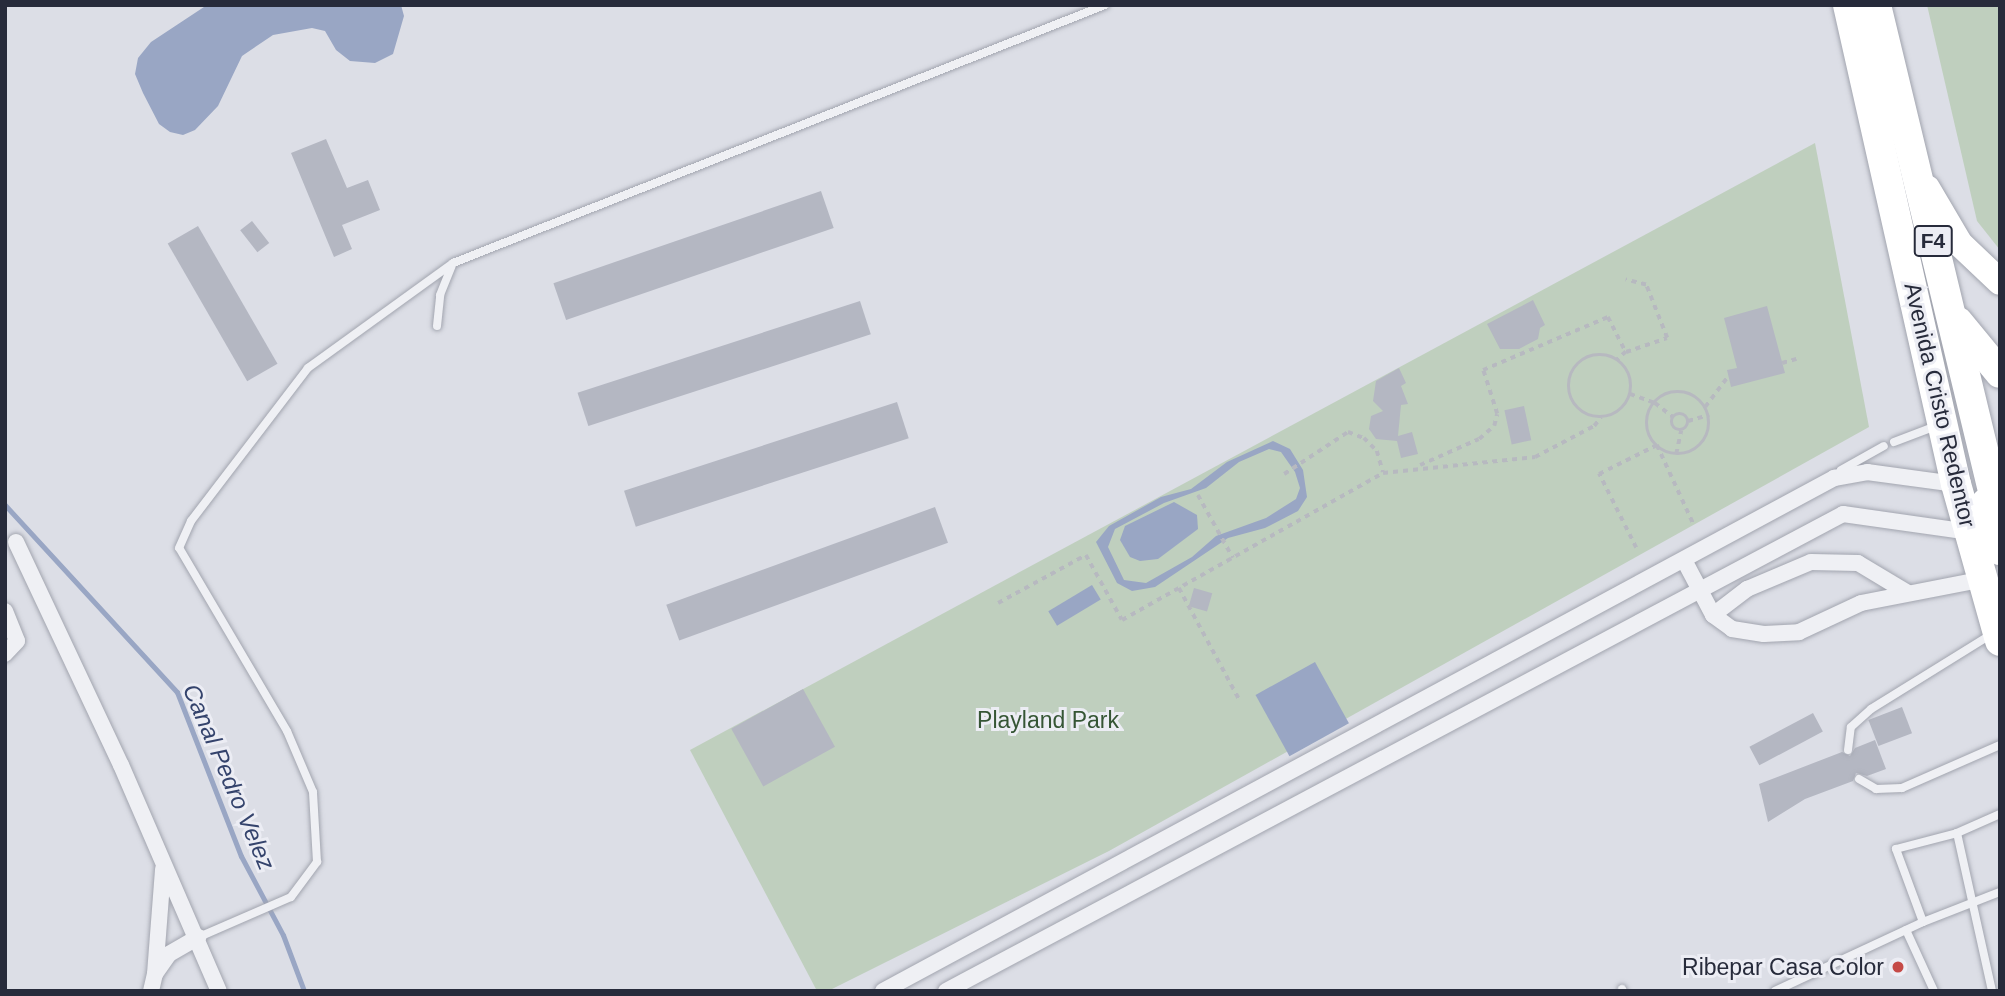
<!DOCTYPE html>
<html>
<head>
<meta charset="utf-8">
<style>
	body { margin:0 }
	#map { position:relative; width:2005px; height:996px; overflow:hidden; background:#dcdee6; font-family:Helvetica,sans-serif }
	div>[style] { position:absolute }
	.green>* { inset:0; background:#bfcfbe }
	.water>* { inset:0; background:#99a6c4; transform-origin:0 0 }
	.stream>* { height:5px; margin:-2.5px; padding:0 2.5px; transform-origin:2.5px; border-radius:2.5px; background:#99a6c4 }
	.building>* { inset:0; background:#b4b7c2; transform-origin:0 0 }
	.path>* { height:3.5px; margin-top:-1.75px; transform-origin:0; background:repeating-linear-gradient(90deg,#b7b9c0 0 5px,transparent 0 10px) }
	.path>.ring { margin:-1.75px; padding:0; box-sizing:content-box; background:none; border:3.5px solid #b7b9c0; border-radius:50% }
	.roads { filter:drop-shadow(0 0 2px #a2a5af) drop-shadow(0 0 2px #a2a5af) }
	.lane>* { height:8px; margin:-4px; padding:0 4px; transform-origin:4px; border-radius:4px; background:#eff0f4 }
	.street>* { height:16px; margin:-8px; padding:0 8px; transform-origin:8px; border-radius:8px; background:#eff0f4 }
	.primary>* { height:26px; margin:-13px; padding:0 13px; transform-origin:13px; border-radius:13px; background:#fff }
	.highway>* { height:30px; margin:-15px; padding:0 15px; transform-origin:15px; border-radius:15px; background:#fff }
	.dots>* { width:19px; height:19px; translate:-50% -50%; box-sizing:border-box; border:4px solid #ecedf4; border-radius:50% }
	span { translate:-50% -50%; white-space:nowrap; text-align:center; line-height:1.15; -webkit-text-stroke:6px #ecedf4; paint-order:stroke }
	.shield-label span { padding:2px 5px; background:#ecedf4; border:2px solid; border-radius:5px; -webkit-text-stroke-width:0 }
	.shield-label { font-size:21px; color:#272b3b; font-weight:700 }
	.street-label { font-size:23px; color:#272b3b }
	.park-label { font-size:23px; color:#365635 }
	.poi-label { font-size:23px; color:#272b3b }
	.right { translate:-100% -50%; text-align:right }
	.water-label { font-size:24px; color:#34436c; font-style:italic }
	.frame { position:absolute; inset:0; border:7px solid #272b3b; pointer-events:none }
</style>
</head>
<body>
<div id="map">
	<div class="green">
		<i style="clip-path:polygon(1927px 5px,2000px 5px,2000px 250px,1977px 221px)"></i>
		<i style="clip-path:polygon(1815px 143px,1869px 427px,1109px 851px,828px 991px,817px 991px,690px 750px)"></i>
	</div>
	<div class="water">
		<i style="clip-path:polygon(207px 5px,401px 5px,404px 16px,393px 54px,375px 63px,350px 61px,336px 50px,325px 31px,312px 28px,273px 35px,242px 56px,218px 106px,195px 130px,183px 135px,170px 132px,159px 124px,143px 93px,135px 74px,138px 58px,151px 42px)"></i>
		<i style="clip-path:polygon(evenodd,1273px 441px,1290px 449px,1303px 470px,1307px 497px,1298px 511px,1265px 528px,1228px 538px,1155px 587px,1132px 591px,1117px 583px,1096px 542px,1109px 526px,1161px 497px,1191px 489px,1227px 462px,1273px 441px,1269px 449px,1281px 452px,1295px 472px,1300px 488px,1296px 499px,1266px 518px,1216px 536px,1192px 557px,1146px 583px,1124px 580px,1108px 547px,1115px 529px,1164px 503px,1206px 488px,1239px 462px,1269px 449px)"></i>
		<i style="clip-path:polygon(1174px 502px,1197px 515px,1198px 529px,1158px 559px,1140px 561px,1130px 557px,1120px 540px,1125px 526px)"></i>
		<i style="left:1092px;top:585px;width:17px;height:51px;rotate:59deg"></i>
		<i style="left:1315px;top:662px;width:70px;height:68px;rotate:61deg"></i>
	</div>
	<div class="stream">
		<i style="left:5px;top:505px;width:254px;rotate:47.4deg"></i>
		<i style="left:177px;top:692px;width:176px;rotate:68.7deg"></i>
		<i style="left:241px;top:856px;width:89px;rotate:62deg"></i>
		<i style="left:283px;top:935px;width:60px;rotate:69.4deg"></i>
	</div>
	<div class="building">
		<i style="clip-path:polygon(326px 139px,347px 188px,368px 180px,380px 210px,342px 225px,352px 249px,334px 257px,291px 153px)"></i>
		<i style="left:821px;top:191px;width:39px;height:283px;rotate:71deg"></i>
		<i style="left:252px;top:221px;width:28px;height:15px;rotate:52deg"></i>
		<i style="left:198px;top:226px;width:159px;height:35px;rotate:60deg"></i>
		<i style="clip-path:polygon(1533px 300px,1545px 325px,1540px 328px,1538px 339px,1519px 349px,1500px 349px,1487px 324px)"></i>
		<i style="left:860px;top:301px;width:35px;height:297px;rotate:72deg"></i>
		<i style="clip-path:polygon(1767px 306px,1785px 373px,1731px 387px,1727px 370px,1737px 368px,1724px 318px)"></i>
		<i style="clip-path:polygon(1399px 368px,1406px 383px,1401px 386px,1408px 404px,1401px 405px,1398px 436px,1412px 432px,1418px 454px,1401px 458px,1397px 441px,1376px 439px,1369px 429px,1371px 416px,1383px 411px,1373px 401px,1376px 381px)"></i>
		<i style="left:897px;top:402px;width:38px;height:287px;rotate:72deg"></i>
		<i style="left:1524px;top:406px;width:35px;height:20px;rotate:78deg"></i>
		<i style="left:935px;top:507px;width:38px;height:286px;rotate:70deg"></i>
		<i style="left:1194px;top:588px;width:19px;height:19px;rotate:16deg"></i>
		<i style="left:803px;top:689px;width:66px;height:82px;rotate:61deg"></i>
		<i style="left:1902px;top:707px;width:28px;height:36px;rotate:69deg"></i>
		<i style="left:1813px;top:713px;width:21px;height:72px;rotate:62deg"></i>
		<i style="clip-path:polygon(1875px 740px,1886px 769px,1867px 776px,1856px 773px,1853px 781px,1805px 799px,1768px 822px,1759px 784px,1842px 752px,1850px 756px,1855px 748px)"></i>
	</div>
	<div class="path">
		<i style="left:1626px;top:352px;width:43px;rotate:-18.9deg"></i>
		<i style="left:1667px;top:338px;width:57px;rotate:-111.6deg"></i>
		<i style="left:1646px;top:285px;width:21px;rotate:-166deg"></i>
		<i class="ring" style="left:1569px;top:355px;width:58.5px;height:58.5px"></i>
		<i style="left:1782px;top:363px;width:15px;rotate:-16deg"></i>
		<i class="ring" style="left:1647px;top:392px;width:58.5px;height:58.5px"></i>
		<i style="left:1630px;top:394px;width:27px;rotate:20deg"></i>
		<i style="left:1655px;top:403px;width:23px;rotate:38deg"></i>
		<i style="left:1705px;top:407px;width:38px;rotate:-53deg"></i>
		<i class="ring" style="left:1672px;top:414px;width:12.5px;height:12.5px"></i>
		<i style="left:1688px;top:421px;width:22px;rotate:-16deg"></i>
		<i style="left:1676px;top:454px;width:24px;rotate:-78deg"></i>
		<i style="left:1420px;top:465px;width:64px;rotate:-23.8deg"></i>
		<i style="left:1479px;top:439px;width:20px;rotate:-41deg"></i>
		<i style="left:1494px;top:426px;width:12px;rotate:-76deg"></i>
		<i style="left:1497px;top:414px;width:46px;rotate:-107.7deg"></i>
		<i style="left:1483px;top:370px;width:136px;rotate:-23deg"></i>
		<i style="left:1608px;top:317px;width:39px;rotate:63deg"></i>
		<i style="left:1626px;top:352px;width:12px;rotate:138deg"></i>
		<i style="left:1284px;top:474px;width:77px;rotate:-33.3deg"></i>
		<i style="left:1348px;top:432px;width:17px;rotate:21deg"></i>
		<i style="left:1364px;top:438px;width:18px;rotate:45deg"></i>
		<i style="left:1377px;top:451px;width:22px;rotate:74deg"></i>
		<i style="left:1198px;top:495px;width:72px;rotate:60.9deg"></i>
		<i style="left:1636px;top:548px;width:83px;rotate:-116.6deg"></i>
		<i style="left:1599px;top:474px;width:65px;rotate:-26.6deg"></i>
		<i style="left:1657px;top:445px;width:88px;rotate:65.2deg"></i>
		<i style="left:1179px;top:588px;width:128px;rotate:61.6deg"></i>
		<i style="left:998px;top:603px;width:100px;rotate:-28.6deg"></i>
		<i style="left:1086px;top:555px;width:74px;rotate:61deg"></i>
		<i style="left:1122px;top:620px;width:300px;rotate:-29.4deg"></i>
		<i style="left:1383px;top:473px;width:153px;rotate:-6deg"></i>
		<i style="left:1535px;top:457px;width:67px;rotate:-27.7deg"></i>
		<i style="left:1594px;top:426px;width:11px;rotate:-52deg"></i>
	</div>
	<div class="roads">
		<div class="lane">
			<i style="left:437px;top:326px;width:31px;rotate:-84deg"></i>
			<i style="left:440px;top:295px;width:31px;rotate:-68deg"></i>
			<i style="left:1894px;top:442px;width:45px;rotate:-20.9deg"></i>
			<i style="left:1841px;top:470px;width:49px;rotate:-29.2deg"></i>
			<i style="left:1848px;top:750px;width:23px;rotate:-83deg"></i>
			<i style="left:1851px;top:727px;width:27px;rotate:-42deg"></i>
			<i style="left:1871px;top:709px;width:142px;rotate:-31.8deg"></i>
			<i style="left:1859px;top:779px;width:20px;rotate:30deg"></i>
			<i style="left:1876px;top:789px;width:26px;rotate:-2deg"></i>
			<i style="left:1902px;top:788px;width:107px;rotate:-23.7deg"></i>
			<i style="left:1957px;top:833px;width:162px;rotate:77.5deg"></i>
			<i style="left:1923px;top:922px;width:78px;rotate:-110.3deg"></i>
			<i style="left:1896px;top:849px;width:63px;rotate:-14.7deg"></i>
			<i style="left:1957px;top:833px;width:47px;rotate:-23.8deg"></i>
			<i style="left:1906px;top:930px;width:67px;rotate:65.3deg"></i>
			<i style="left:199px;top:937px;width:100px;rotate:-23.5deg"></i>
			<i style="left:291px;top:897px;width:44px;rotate:-53.4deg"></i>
			<i style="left:317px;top:862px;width:70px;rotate:-93.3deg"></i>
			<i style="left:313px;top:792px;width:66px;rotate:-113.1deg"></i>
			<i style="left:287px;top:731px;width:212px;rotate:-120.5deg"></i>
			<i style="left:179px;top:548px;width:30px;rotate:-66deg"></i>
			<i style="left:191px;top:521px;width:193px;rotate:-52.6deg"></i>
			<i style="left:308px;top:368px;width:179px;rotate:-35.9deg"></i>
			<i style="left:453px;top:263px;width:701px;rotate:-21.59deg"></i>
			<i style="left:1622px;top:989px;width:2px;rotate:63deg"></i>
			<i style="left:1775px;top:991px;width:163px;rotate:-25deg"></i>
			<i style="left:1923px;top:922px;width:83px;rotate:-21.3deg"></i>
		</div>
		<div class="street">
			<i style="left:16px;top:542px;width:246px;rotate:64.8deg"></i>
			<i style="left:121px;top:765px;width:246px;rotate:66.6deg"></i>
			<i style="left:1684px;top:560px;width:62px;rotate:62.2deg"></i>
			<i style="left:1713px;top:615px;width:24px;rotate:36deg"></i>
			<i style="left:1732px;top:629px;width:32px;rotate:9deg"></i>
			<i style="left:1764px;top:634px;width:35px;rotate:-3deg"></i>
			<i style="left:1799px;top:632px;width:68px;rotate:-25.1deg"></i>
			<i style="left:1861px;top:603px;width:125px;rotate:-11deg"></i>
			<i style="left:5px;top:611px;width:32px;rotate:68deg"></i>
			<i style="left:17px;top:641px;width:18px;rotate:133deg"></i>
			<i style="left:1713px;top:615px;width:43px;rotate:-37.4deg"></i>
			<i style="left:1747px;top:589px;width:69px;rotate:-22.9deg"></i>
			<i style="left:1811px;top:562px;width:47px;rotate:1.2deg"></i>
			<i style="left:1858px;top:563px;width:58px;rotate:31deg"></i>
			<i style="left:155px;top:974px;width:105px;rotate:-85.6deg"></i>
			<i style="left:151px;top:991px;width:17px;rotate:-77deg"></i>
			<i style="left:155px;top:974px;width:24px;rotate:-55deg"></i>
			<i style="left:169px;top:954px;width:34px;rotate:-30deg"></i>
			<i style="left:883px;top:991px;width:1081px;rotate:-28.34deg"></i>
			<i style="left:1834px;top:478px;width:34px;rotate:-10deg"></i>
			<i style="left:1867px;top:472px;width:90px;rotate:7.7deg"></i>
			<i style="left:946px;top:991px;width:1016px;rotate:-28deg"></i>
			<i style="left:1843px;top:514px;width:127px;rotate:8.1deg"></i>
		</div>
		<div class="primary">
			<i style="left:1927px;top:188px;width:65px;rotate:59.5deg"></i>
			<i style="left:1960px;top:244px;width:55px;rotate:43.5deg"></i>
		</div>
		<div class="highway">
			<i style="left:1848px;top:5px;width:491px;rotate:77.3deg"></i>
			<i style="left:1956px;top:484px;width:163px;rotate:74.3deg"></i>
			<i style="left:1876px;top:5px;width:530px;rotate:76.46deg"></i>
			<i style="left:1958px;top:322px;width:66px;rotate:50.5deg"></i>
			<i style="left:1986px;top:503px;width:49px;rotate:73.4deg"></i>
		</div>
	</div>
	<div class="dots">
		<i style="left:1898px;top:967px;background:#c54a47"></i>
	</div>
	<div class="shield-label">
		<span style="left:1933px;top:241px">F4</span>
	</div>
	<div class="street-label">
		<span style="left:1940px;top:405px;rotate:77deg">Avenida Cristo Redentor</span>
	</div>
	<div class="park-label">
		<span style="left:1048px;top:720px">Playland Park</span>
	</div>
	<div class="poi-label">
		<span class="right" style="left:1884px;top:967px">Ribepar Casa Color</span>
	</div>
	<div class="water-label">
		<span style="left:229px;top:777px;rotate:67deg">Canal Pedro Velez</span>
	</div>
	<div class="frame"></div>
</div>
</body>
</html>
